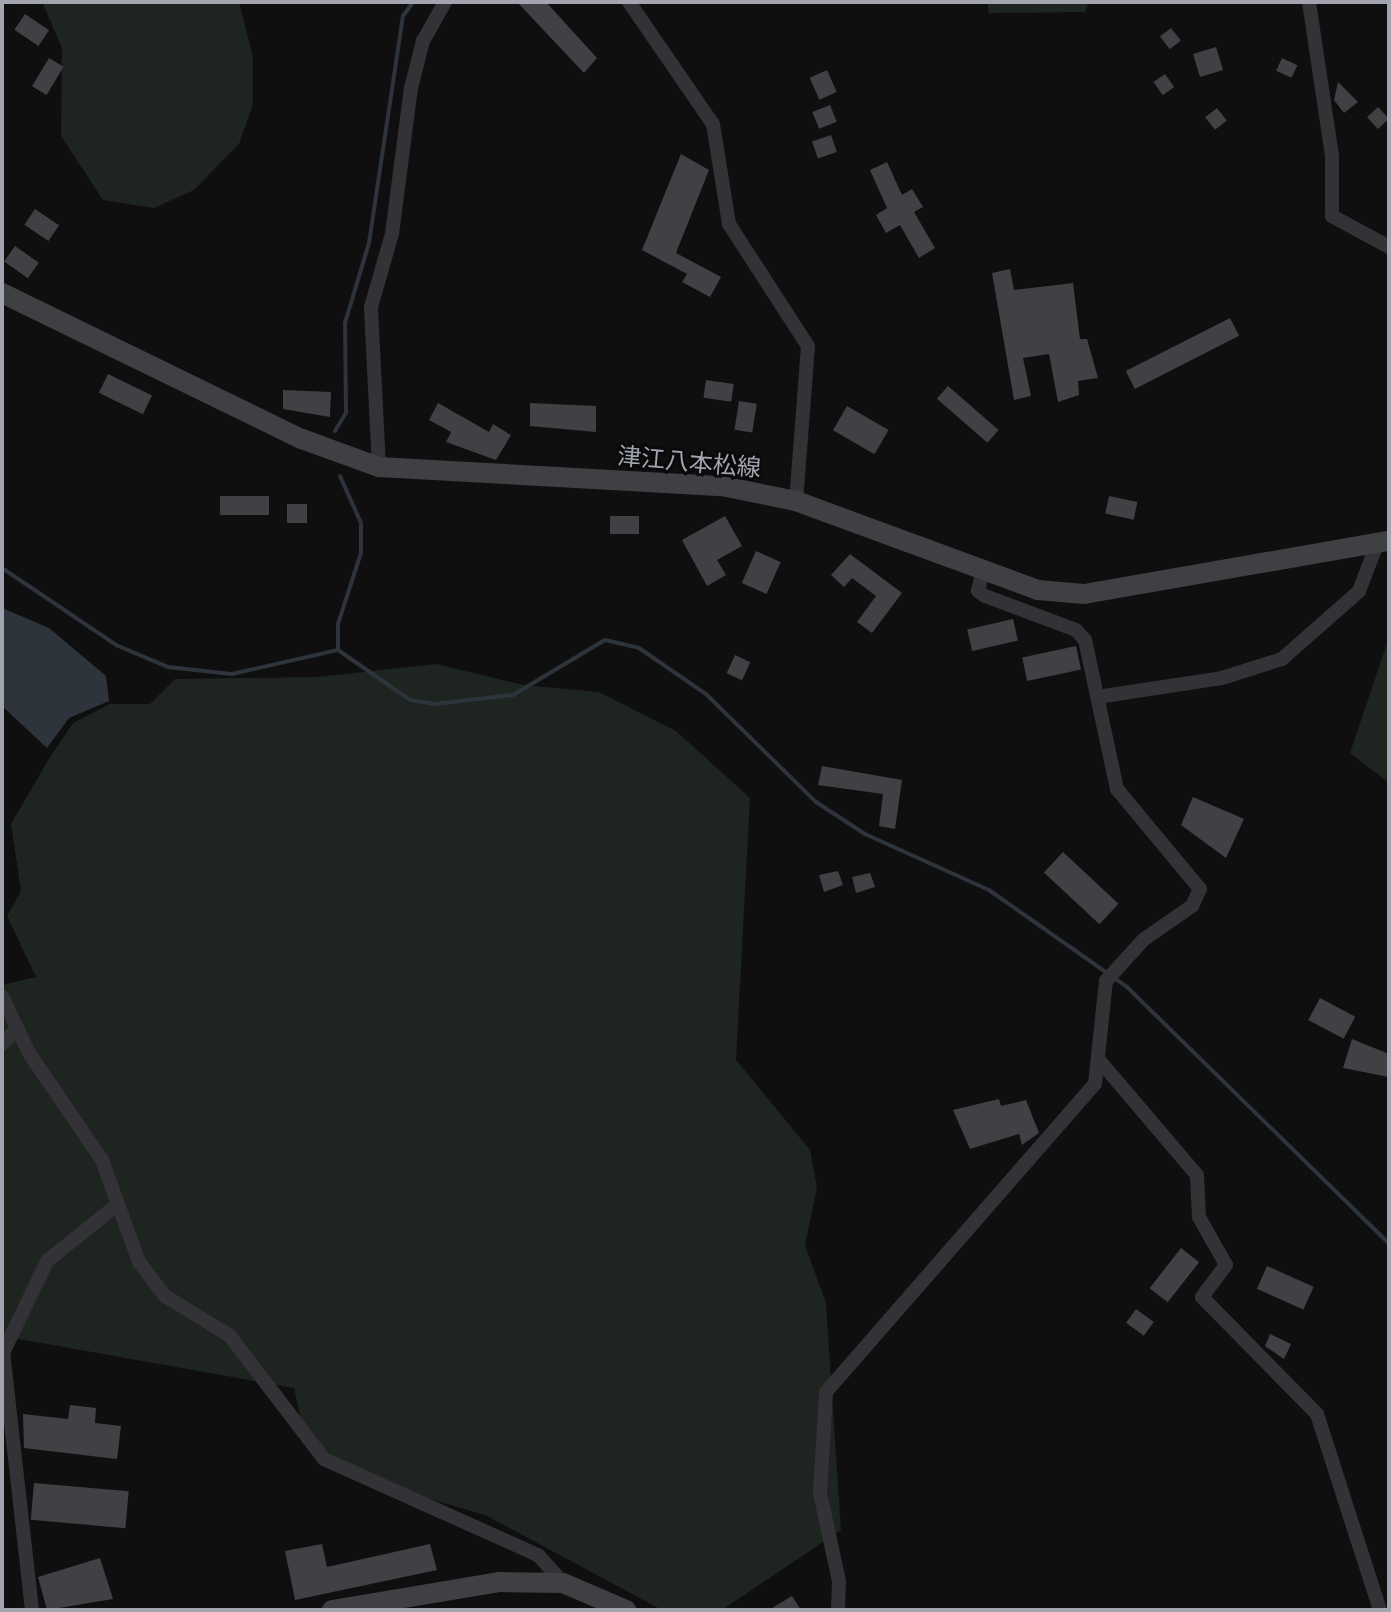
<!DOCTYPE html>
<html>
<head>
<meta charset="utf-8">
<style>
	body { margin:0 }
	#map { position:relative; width:1391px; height:1612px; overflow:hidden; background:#0f0f10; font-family:"Work Sans","Noto Sans JP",sans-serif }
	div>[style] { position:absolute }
	.green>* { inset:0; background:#1e241f }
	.water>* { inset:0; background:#2e343b }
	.stream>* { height:4px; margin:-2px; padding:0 2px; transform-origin:2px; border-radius:2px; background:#2e343b }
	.building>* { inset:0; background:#414145; transform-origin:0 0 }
	.street>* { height:14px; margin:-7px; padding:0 7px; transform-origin:7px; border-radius:7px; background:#333337 }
	.secondary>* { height:20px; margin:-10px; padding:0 10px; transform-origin:10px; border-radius:10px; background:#3f4044 }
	span { translate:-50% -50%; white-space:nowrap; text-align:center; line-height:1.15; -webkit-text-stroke:6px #0a0a0b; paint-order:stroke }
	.street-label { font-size:24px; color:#a2a5af }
	.frame { position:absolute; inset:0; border:4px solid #a2a5af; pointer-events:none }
</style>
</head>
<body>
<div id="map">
	<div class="green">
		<i style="clip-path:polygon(42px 2px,239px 2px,253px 57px,253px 104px,239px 144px,194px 190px,154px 208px,103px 200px,61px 136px,62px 48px)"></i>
		<i style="clip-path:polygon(987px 2px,1089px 2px,1085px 12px,989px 13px)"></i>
		<i style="clip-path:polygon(1386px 646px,1389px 646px,1389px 783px,1350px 753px)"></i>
		<i style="clip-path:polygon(436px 664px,524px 685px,599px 692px,676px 731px,750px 798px,736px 1060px,810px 1150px,817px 1188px,805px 1245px,826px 1303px,841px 1530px,722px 1610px,662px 1610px,485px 1515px,354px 1477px,304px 1435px,294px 1388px,2px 1336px,2px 985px,36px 977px,7px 916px,21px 891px,11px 824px,50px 757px,73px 723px,110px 704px,150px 704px,175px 679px,318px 677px)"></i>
	</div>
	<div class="water">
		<i style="clip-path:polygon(2px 608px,49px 628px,106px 676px,109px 701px,69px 718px,47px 748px,2px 706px)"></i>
	</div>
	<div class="stream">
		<i style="left:335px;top:431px;width:21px;rotate:-59deg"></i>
		<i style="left:346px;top:413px;width:90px;rotate:-90.6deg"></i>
		<i style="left:345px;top:323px;width:84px;rotate:-73.3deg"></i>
		<i style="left:369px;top:243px;width:230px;rotate:-81.5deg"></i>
		<i style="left:403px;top:16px;width:17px;rotate:-54deg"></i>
		<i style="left:2px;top:568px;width:138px;rotate:34deg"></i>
		<i style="left:116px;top:645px;width:56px;rotate:22.9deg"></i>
		<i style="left:168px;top:667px;width:64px;rotate:6.2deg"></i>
		<i style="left:232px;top:674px;width:109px;rotate:-12.8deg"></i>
		<i style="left:338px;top:650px;width:88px;rotate:34.8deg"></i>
		<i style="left:410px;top:700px;width:25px;rotate:9deg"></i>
		<i style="left:435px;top:704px;width:79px;rotate:-6.6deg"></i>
		<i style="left:513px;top:695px;width:107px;rotate:-30.9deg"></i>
		<i style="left:605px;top:640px;width:35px;rotate:13deg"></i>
		<i style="left:639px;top:648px;width:81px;rotate:34.5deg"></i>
		<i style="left:706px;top:694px;width:154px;rotate:44.5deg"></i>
		<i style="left:816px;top:802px;width:59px;rotate:33.1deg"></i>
		<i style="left:865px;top:834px;width:136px;rotate:24.3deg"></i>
		<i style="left:989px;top:890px;width:169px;rotate:35.1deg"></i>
		<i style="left:1127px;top:987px;width:367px;rotate:44.4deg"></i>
		<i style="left:338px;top:650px;width:26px;rotate:-90deg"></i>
		<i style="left:338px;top:624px;width:75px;rotate:-72.1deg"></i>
		<i style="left:361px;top:553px;width:30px;rotate:-90deg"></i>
		<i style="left:361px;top:523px;width:51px;rotate:-114.1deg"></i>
	</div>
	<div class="building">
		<i style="clip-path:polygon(517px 2px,546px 2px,597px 58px,584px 73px)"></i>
		<i style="left:25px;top:14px;width:29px;height:19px;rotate:34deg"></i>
		<i style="left:1171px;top:28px;width:16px;height:14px;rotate:52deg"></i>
		<i style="left:1216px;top:47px;width:24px;height:24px;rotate:73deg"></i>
		<i style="left:49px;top:58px;width:17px;height:33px;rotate:31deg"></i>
		<i style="left:1282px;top:58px;width:17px;height:14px;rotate:25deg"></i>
		<i style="left:827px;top:70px;width:24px;height:19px;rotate:66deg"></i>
		<i style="left:1165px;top:74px;width:16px;height:14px;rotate:55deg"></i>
		<i style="clip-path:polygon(1338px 82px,1358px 102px,1344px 113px,1334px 100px)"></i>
		<i style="left:830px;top:105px;width:18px;height:19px;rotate:68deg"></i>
		<i style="left:1378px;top:107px;width:16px;height:15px;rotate:47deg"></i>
		<i style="left:1217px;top:108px;width:16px;height:15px;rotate:52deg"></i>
		<i style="left:831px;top:135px;width:18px;height:20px;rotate:71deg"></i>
		<i style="clip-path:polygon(681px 154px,709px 170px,676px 253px,721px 277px,710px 297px,682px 282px,687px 274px,642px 250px)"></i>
		<i style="clip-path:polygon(887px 162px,902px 195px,912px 189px,923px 207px,914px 212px,935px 248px,919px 258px,900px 225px,886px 233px,876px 215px,887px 208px,870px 170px)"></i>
		<i style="left:35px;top:209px;width:29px;height:19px;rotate:34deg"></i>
		<i style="left:15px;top:246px;width:29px;height:19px;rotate:35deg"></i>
		<i style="clip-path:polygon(1010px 269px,1014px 290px,1073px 283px,1080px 339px,1087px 339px,1098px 378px,1078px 381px,1079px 395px,1058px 402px,1049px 354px,1023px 358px,1031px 396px,1014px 400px,992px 273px)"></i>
		<i style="left:1230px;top:318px;width:20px;height:117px;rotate:63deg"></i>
		<i style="left:108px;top:374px;width:49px;height:21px;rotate:26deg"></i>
		<i style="left:706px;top:380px;width:28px;height:18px;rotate:8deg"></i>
		<i style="left:948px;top:386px;width:67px;height:17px;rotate:41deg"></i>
		<i style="clip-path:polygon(283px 390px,331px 392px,330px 417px,283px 409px)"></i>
		<i style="left:739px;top:401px;width:18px;height:29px;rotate:9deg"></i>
		<i style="clip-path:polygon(438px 403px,489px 432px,493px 424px,511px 435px,496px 460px,446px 442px,451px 432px,429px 420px)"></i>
		<i style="clip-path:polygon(530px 403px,596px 406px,596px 432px,530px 426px)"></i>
		<i style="left:847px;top:406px;width:48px;height:28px;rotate:30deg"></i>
		<i style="left:269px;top:496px;width:19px;height:49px;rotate:90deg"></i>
		<i style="left:1109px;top:496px;width:29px;height:18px;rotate:12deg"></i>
		<i style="left:287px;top:504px;width:20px;height:19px"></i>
		<i style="left:610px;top:516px;width:29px;height:18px"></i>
		<i style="clip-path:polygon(725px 516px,742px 546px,717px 560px,726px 575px,707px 586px,682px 540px)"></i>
		<i style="left:756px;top:551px;width:27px;height:35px;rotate:24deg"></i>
		<i style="clip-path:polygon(850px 554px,902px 593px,872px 633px,857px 622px,876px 596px,852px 578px,844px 587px,831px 575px)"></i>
		<i style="left:1013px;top:619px;width:22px;height:47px;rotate:77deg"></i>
		<i style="left:1076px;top:646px;width:24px;height:55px;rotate:78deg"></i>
		<i style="left:735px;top:655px;width:17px;height:20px;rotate:25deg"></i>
		<i style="clip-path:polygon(822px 766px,902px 780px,895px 829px,879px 826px,883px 794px,818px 785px)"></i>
		<i style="clip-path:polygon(1193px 797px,1244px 819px,1226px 858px,1181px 825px)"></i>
		<i style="left:1063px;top:852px;width:76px;height:28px;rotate:43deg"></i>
		<i style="clip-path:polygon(838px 871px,843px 885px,824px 892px,819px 875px)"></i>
		<i style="clip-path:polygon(870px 873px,875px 887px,856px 893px,852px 877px)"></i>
		<i style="left:1320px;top:998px;width:40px;height:25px;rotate:28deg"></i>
		<i style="clip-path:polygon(1352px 1039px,1389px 1054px,1389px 1077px,1343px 1068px)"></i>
		<i style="clip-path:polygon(999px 1099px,1001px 1106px,1026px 1100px,1039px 1133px,1022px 1145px,1019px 1134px,970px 1149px,953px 1110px)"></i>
		<i style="left:1181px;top:1248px;width:23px;height:51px;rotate:38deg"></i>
		<i style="left:1267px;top:1266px;width:51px;height:25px;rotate:24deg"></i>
		<i style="left:1136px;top:1309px;width:22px;height:17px;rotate:36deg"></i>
		<i style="clip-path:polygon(1270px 1334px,1291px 1344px,1284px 1359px,1265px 1346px)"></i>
		<i style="clip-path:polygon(70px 1405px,96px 1408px,95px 1423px,121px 1426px,117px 1459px,24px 1448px,23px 1414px,68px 1419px)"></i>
		<i style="left:34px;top:1483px;width:95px;height:37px;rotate:5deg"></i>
		<i style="clip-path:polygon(322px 1544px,327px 1567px,430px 1544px,437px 1570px,295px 1600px,285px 1551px)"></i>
		<i style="clip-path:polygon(100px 1558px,113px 1599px,47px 1610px,38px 1577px)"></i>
		<i style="clip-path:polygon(792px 1596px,801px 1610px,769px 1610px)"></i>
	</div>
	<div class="street">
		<i style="left:629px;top:2px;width:148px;rotate:55.5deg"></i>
		<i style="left:713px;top:124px;width:101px;rotate:80.9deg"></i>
		<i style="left:729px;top:224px;width:145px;rotate:57.1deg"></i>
		<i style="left:808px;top:346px;width:155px;rotate:94.4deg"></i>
		<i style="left:1309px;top:2px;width:155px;rotate:81.5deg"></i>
		<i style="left:1332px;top:155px;width:61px;rotate:90deg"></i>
		<i style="left:1332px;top:216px;width:65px;rotate:28.5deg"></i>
		<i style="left:379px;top:467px;width:160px;rotate:-92.9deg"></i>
		<i style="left:371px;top:307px;width:76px;rotate:-74deg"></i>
		<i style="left:392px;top:234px;width:147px;rotate:-82.6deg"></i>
		<i style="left:411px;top:88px;width:49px;rotate:-75.7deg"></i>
		<i style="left:423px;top:41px;width:45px;rotate:-60.6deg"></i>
		<i style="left:1097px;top:697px;width:126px;rotate:-8.6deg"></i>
		<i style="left:1222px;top:678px;width:63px;rotate:-17.6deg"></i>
		<i style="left:1282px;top:659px;width:103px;rotate:-41.4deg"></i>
		<i style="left:1359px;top:591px;width:50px;rotate:-69deg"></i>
		<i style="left:2px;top:996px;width:63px;rotate:64.7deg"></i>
		<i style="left:29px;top:1053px;width:130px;rotate:55.7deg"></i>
		<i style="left:102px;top:1160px;width:109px;rotate:70.1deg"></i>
		<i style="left:139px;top:1262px;width:43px;rotate:52.6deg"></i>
		<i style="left:165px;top:1296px;width:76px;rotate:31.6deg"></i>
		<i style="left:230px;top:1336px;width:155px;rotate:52.6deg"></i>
		<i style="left:324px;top:1459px;width:235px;rotate:24.2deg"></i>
		<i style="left:538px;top:1555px;width:38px;rotate:48deg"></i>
		<i style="left:2px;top:1044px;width:22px;rotate:-47deg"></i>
		<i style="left:1099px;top:1060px;width:151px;rotate:49.6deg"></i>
		<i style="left:1197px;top:1175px;width:42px;rotate:87.3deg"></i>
		<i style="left:1199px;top:1217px;width:55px;rotate:60.6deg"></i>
		<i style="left:1226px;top:1265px;width:40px;rotate:127deg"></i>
		<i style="left:1202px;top:1297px;width:164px;rotate:45.5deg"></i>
		<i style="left:1317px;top:1414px;width:206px;rotate:72.2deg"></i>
		<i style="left:32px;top:1610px;width:259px;rotate:-96.4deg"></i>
		<i style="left:3px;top:1353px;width:102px;rotate:-64.4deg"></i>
		<i style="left:47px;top:1261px;width:90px;rotate:-38.7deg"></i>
		<i style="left:838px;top:1610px;width:29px;rotate:-88deg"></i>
		<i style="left:839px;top:1581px;width:90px;rotate:-102.2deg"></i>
		<i style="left:820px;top:1493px;width:101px;rotate:-86.6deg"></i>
		<i style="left:826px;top:1392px;width:409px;rotate:-48.9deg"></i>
		<i style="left:1095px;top:1084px;width:104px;rotate:-83.9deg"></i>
		<i style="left:1106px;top:981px;width:55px;rotate:-47.9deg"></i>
		<i style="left:1143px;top:940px;width:60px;rotate:-34.8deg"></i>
		<i style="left:1192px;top:906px;width:19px;rotate:-65deg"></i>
		<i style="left:1200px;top:889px;width:130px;rotate:-129.7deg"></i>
		<i style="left:1117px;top:789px;width:152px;rotate:-102.1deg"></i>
		<i style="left:1085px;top:640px;width:13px;rotate:-132deg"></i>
		<i style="left:1076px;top:630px;width:97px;rotate:-159.5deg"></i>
		<i style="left:985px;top:596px;width:9px;rotate:-144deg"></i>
		<i style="left:978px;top:591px;width:18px;rotate:-77deg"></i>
	</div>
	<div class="secondary">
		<i style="left:2px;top:293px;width:334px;rotate:26deg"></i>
		<i style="left:302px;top:439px;width:82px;rotate:20deg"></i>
		<i style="left:379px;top:467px;width:344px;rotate:3.2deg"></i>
		<i style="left:722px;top:486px;width:76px;rotate:11.5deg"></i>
		<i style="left:796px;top:501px;width:258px;rotate:20.2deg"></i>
		<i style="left:1038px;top:590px;width:46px;rotate:5deg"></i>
		<i style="left:1084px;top:594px;width:310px;rotate:-9.9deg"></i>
		<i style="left:332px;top:1610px;width:169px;rotate:-9.5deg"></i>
		<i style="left:499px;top:1582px;width:64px;rotate:0.9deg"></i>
		<i style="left:563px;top:1583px;width:69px;rotate:23.2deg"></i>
	</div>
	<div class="street-label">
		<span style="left:689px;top:463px;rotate:5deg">津江八本松線</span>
	</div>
	<div class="frame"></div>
</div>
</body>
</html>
